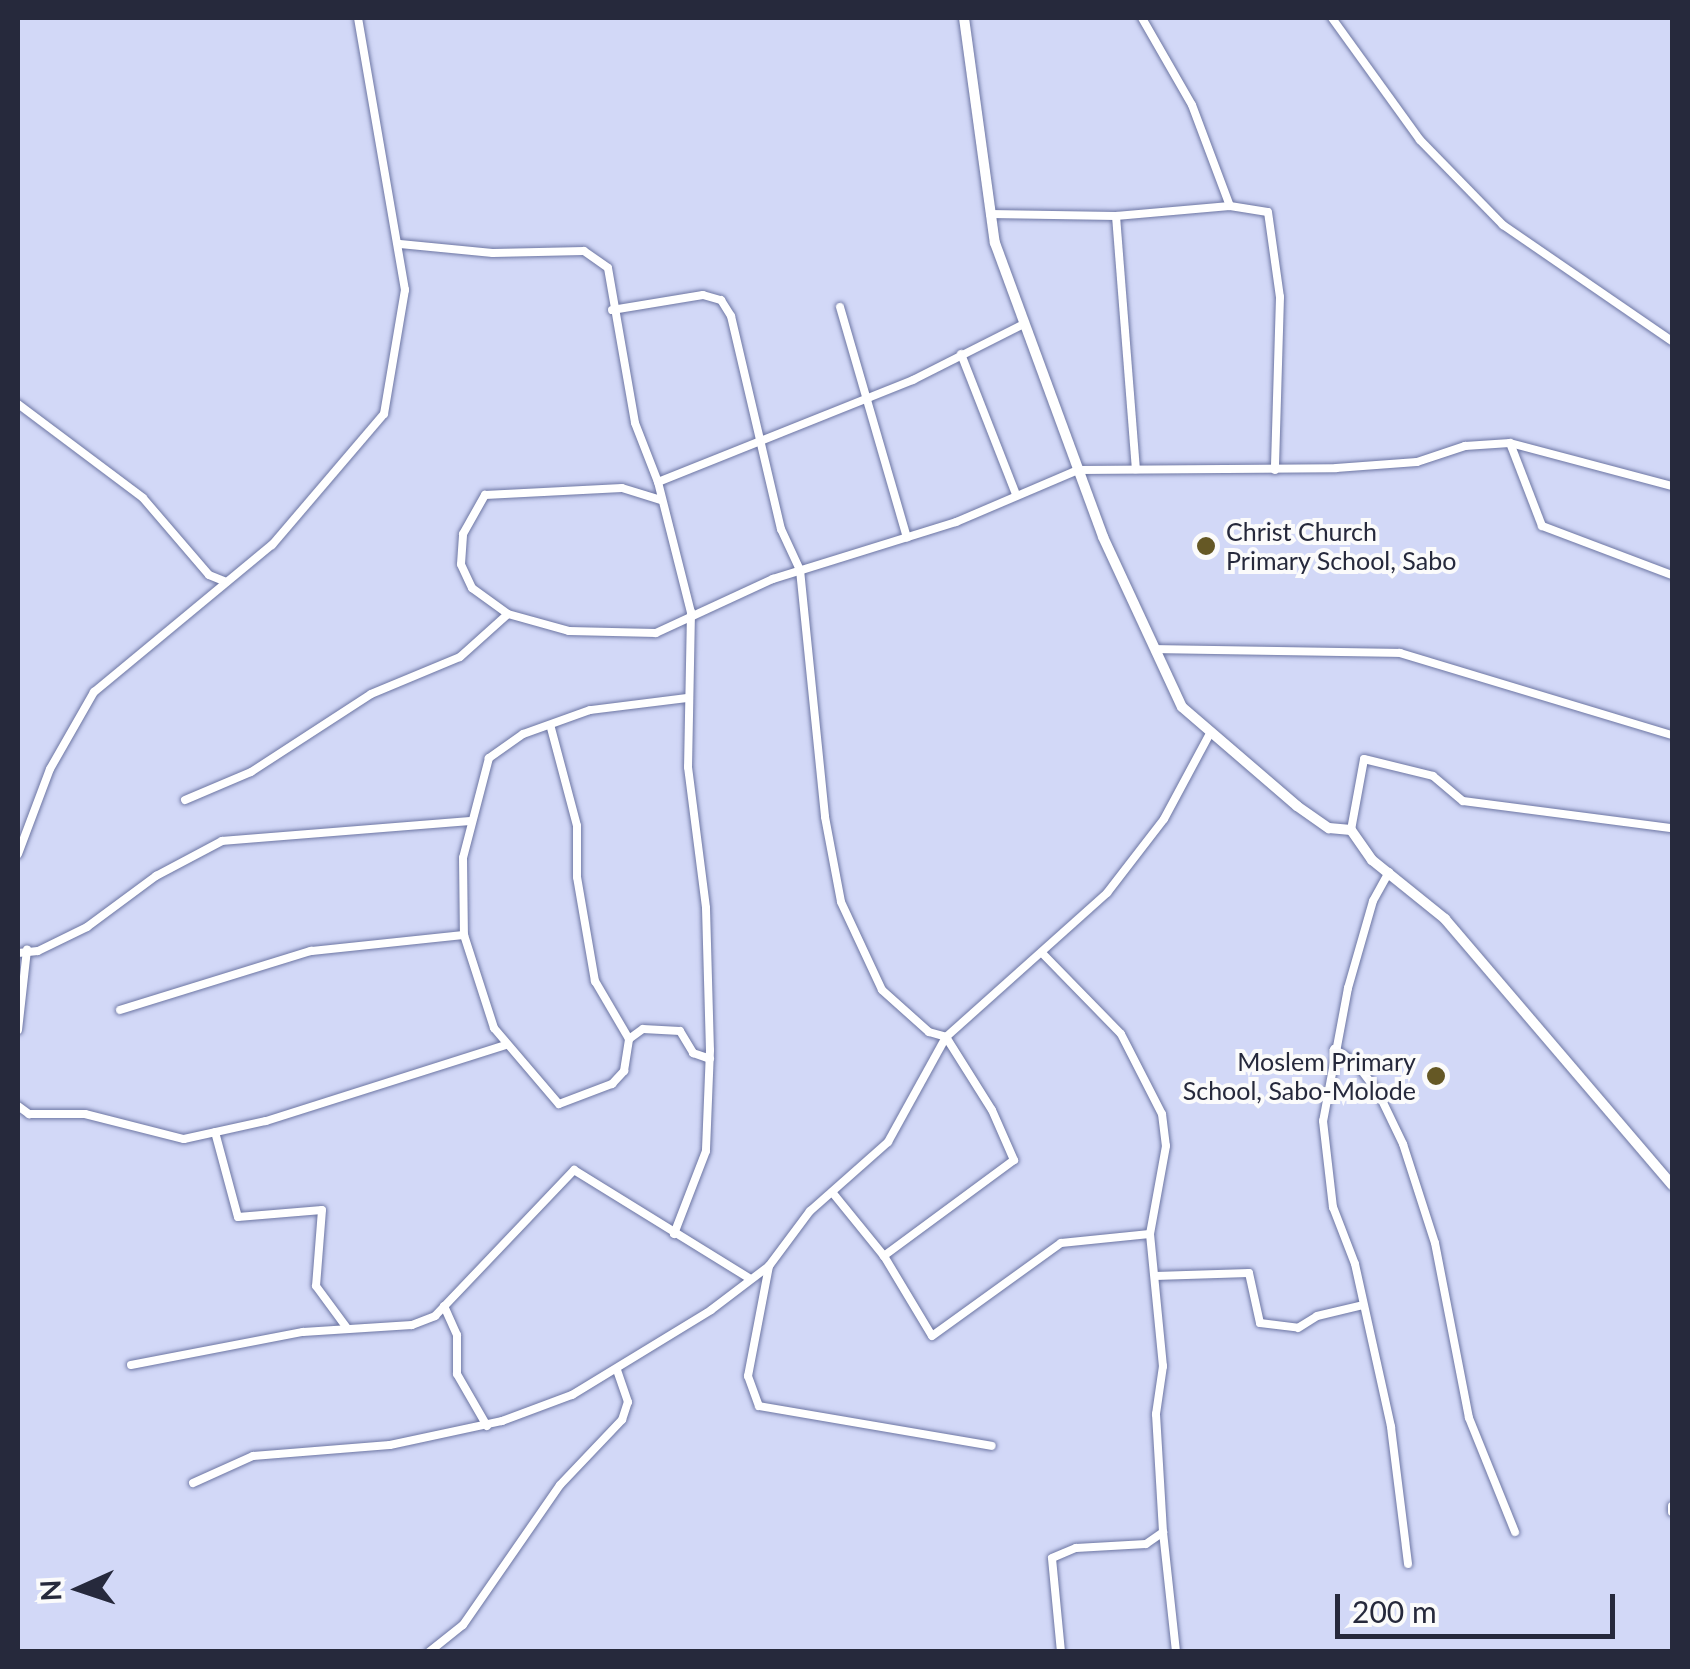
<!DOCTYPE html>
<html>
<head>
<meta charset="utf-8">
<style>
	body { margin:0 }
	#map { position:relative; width:1690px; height:1669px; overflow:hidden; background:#d2d8f7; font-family:Lato,sans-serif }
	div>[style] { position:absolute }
	.roads { filter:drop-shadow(0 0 2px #6d76a3) drop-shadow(0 0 2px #6d76a3) }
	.minor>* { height:8px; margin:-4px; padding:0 4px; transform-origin:4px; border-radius:4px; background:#fff }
	.tertiary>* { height:10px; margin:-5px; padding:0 5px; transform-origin:5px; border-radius:5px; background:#fff }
	.dots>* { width:28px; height:28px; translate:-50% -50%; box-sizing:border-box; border:5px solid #fbfbfb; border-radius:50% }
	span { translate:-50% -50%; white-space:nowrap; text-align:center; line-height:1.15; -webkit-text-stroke:8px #fbfbfb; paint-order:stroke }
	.poi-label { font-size:25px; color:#26293c }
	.left { translate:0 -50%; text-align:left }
	.right { translate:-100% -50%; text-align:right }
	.frame { position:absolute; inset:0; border:20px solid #26293c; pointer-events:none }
	.north { position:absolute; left:30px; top:1539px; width:100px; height:100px; -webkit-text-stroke:8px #fbfbfb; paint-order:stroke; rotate:267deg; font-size:28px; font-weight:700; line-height:40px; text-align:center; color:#26293c }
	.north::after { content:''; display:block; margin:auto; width:35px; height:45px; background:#26293c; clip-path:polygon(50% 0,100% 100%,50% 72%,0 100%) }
	.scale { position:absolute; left:1335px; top:1594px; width:280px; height:45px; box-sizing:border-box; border:5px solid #26293c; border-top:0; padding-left:12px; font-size:30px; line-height:35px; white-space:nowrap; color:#26293c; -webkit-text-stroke:8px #fbfbfb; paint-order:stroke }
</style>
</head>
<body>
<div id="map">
	<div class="roads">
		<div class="minor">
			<i style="left:1142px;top:18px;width:100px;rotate:60.1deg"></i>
			<i style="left:1192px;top:105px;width:108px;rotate:69.4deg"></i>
			<i style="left:1332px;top:18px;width:150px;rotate:54.2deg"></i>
			<i style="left:1420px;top:140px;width:119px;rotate:45.7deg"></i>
			<i style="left:1503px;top:225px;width:205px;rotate:34.5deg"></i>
			<i style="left:990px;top:214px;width:126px;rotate:0.9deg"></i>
			<i style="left:1116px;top:216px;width:114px;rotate:-5deg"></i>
			<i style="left:1230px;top:206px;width:38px;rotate:9deg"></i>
			<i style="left:1268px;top:212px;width:86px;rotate:82deg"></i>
			<i style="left:1280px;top:297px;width:173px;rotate:91.7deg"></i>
			<i style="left:1116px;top:216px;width:254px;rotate:85.5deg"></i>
			<i style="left:400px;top:244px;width:93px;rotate:5.5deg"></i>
			<i style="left:493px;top:253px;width:91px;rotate:-1.3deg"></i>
			<i style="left:584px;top:251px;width:29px;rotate:35deg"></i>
			<i style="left:608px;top:268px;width:157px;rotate:80.1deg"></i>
			<i style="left:635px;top:423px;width:63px;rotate:68.7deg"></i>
			<i style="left:658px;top:482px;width:134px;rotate:75.8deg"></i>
			<i style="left:691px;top:612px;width:155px;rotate:91.1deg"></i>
			<i style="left:688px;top:767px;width:142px;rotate:82.7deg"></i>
			<i style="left:706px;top:908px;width:142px;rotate:88.4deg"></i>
			<i style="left:710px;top:1050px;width:101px;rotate:92.3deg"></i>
			<i style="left:706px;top:1151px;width:89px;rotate:111.1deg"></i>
			<i style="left:840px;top:307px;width:240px;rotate:73.8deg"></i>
			<i style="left:612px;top:310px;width:92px;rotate:-9.4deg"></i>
			<i style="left:703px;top:295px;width:19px;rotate:16deg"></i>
			<i style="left:721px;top:300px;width:19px;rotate:58deg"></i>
			<i style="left:731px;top:316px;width:219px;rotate:76.8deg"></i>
			<i style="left:781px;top:529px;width:45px;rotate:65.1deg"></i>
			<i style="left:800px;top:570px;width:248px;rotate:84.2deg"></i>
			<i style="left:825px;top:817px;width:86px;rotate:79.3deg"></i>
			<i style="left:841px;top:902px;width:97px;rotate:65deg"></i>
			<i style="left:882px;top:990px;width:63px;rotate:41.8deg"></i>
			<i style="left:929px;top:1032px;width:18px;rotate:16deg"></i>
			<i style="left:946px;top:1037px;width:86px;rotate:57.8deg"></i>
			<i style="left:992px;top:1110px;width:55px;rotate:66.3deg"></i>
			<i style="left:1014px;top:1160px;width:162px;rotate:143.6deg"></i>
			<i style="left:961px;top:354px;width:150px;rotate:68.6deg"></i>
			<i style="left:18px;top:404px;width:156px;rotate:36.9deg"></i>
			<i style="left:143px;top:498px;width:101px;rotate:49.4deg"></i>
			<i style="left:209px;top:575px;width:18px;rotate:22deg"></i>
			<i style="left:1510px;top:443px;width:89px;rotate:68.9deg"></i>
			<i style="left:1542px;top:526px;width:139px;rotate:20.7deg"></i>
			<i style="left:658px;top:482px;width:275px;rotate:-21.8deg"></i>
			<i style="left:913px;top:380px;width:124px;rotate:-26.8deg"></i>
			<i style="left:508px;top:614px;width:44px;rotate:-144.2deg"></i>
			<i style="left:472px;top:588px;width:26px;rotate:-115deg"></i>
			<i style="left:461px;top:564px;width:30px;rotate:-86deg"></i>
			<i style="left:463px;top:534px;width:45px;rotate:-60.6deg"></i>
			<i style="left:485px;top:495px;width:137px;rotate:-2.9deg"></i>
			<i style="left:622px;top:488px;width:41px;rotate:17.1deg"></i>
			<i style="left:1155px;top:649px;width:245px;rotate:0.9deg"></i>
			<i style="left:1400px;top:653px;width:284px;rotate:16.8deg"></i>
			<i style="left:687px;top:698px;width:98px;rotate:172.9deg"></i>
			<i style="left:590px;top:710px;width:71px;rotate:160.3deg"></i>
			<i style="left:523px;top:734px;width:42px;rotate:144.8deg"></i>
			<i style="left:489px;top:758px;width:103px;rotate:104.6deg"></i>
			<i style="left:463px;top:858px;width:77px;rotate:89.3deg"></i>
			<i style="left:464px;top:935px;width:98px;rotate:72.1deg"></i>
			<i style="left:494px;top:1028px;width:100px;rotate:49.5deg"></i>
			<i style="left:559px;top:1104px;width:57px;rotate:-20.7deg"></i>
			<i style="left:612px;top:1084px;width:18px;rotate:-47deg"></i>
			<i style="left:624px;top:1071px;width:32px;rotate:-81deg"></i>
			<i style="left:629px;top:1039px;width:17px;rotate:-36deg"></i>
			<i style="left:643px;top:1029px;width:37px;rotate:3deg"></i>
			<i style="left:680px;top:1031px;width:26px;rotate:59deg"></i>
			<i style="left:693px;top:1053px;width:18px;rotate:19deg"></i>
			<i style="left:551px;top:728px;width:101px;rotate:75.1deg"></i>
			<i style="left:577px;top:826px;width:51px;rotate:90deg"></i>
			<i style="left:577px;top:877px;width:106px;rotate:80.2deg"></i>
			<i style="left:595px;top:981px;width:67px;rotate:59.6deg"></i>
			<i style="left:185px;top:800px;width:72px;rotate:-23deg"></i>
			<i style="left:251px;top:772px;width:143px;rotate:-33deg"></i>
			<i style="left:371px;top:694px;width:96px;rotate:-22.6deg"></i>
			<i style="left:460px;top:657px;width:64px;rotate:-41.9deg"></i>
			<i style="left:508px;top:614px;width:63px;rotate:15.6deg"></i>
			<i style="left:569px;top:631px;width:87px;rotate:1.3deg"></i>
			<i style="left:656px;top:633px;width:129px;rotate:-24.8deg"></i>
			<i style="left:773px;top:579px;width:192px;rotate:-17.3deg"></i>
			<i style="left:956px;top:522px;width:133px;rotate:-23.1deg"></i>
			<i style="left:1078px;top:470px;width:258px;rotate:-0.4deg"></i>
			<i style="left:1336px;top:468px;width:81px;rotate:-4.2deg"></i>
			<i style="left:1417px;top:462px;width:51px;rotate:-18.4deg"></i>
			<i style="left:1465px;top:446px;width:45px;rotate:-3.8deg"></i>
			<i style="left:1510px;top:443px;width:168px;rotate:14.9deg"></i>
			<i style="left:1351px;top:830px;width:72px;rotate:-79.6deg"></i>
			<i style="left:1364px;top:759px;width:71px;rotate:13.8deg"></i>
			<i style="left:1433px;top:776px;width:39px;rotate:40deg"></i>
			<i style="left:1463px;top:801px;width:211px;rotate:7.4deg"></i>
			<i style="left:18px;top:854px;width:91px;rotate:-69.4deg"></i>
			<i style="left:50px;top:769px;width:89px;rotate:-60.3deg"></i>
			<i style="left:94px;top:692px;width:231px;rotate:-39.6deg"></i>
			<i style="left:272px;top:545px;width:172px;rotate:-49.5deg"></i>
			<i style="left:384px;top:414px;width:126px;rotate:-80.4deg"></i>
			<i style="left:405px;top:290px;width:276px;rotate:-99.8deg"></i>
			<i style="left:1389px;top:872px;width:33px;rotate:119deg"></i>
			<i style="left:1373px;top:901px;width:91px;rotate:106deg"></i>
			<i style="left:1348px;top:988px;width:135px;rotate:100.6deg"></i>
			<i style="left:1323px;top:1121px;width:87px;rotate:83.4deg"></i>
			<i style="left:1333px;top:1207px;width:61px;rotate:68.9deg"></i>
			<i style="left:1355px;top:1264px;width:167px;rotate:77.5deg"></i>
			<i style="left:1391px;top:1427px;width:138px;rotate:82.9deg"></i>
			<i style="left:18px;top:953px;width:20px;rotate:-6deg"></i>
			<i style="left:38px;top:951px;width:55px;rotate:-26.1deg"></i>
			<i style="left:87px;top:927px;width:86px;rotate:-36.5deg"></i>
			<i style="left:156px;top:876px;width:75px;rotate:-27.9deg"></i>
			<i style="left:222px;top:841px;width:248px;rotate:-4.6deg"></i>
			<i style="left:1044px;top:955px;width:110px;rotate:45.7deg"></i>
			<i style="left:1121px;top:1034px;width:90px;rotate:62.9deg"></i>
			<i style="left:1162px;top:1114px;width:32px;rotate:83deg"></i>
			<i style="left:1166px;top:1146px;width:89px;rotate:100.3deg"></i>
			<i style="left:1150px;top:1234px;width:133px;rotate:84.4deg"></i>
			<i style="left:1163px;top:1366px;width:49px;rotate:98.3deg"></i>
			<i style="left:1156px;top:1414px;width:118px;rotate:86.6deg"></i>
			<i style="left:1163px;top:1532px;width:121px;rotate:83.8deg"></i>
			<i style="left:120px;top:1010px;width:200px;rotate:-17.2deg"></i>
			<i style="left:311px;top:951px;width:154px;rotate:-6deg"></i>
			<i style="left:18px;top:1030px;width:81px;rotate:-83.6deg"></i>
			<i style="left:1334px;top:1049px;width:26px;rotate:32deg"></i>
			<i style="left:1356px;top:1063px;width:36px;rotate:53deg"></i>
			<i style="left:1378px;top:1092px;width:58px;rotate:64.3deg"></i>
			<i style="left:1403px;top:1144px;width:104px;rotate:72.1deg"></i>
			<i style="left:1435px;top:1243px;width:178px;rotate:79deg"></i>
			<i style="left:1469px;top:1418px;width:123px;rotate:68deg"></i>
			<i style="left:18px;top:1106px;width:14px;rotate:36deg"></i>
			<i style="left:29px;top:1114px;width:56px"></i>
			<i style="left:85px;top:1114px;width:102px;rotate:14.2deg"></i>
			<i style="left:184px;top:1139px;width:84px;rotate:-12.4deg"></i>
			<i style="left:266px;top:1121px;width:252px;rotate:-17.6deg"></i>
			<i style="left:215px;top:1132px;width:88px;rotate:74.9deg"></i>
			<i style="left:238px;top:1217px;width:84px;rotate:-4.8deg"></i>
			<i style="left:322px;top:1210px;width:76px;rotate:94.5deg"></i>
			<i style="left:316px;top:1286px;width:52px;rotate:53.6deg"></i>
			<i style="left:832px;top:1192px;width:82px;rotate:50.9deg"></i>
			<i style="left:884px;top:1256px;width:93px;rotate:59deg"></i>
			<i style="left:932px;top:1336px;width:159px;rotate:-35.8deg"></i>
			<i style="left:1061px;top:1243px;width:89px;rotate:-5.8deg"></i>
			<i style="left:769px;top:1266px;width:112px;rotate:100.8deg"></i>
			<i style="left:748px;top:1376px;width:32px;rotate:70deg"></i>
			<i style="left:759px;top:1406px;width:236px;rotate:9.7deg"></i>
			<i style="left:1155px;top:1276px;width:94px;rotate:-1.8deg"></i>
			<i style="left:1249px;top:1273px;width:51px;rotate:77.6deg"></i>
			<i style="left:1260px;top:1323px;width:38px;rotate:7deg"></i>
			<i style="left:1298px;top:1328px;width:22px;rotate:-32deg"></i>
			<i style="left:1317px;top:1316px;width:47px;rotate:-13.4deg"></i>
			<i style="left:444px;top:1306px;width:32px;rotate:66deg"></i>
			<i style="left:457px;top:1335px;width:39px;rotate:90deg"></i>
			<i style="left:457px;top:1374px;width:60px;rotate:60deg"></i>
			<i style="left:131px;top:1365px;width:175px;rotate:-10.9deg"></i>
			<i style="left:303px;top:1332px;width:109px;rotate:-3.7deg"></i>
			<i style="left:412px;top:1325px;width:25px;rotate:-21deg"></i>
			<i style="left:435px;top:1316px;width:202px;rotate:-46.4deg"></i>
			<i style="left:574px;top:1170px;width:206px;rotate:31.7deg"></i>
			<i style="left:193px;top:1483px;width:66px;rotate:-24.2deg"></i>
			<i style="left:253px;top:1456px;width:137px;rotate:-4.6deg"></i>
			<i style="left:390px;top:1445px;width:115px;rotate:-12.1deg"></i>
			<i style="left:502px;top:1421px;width:75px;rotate:-20.4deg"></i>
			<i style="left:572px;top:1395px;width:163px;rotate:-31.4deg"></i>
			<i style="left:711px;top:1310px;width:73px;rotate:-37.2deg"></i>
			<i style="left:769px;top:1266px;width:69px;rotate:-53.3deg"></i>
			<i style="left:810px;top:1211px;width:104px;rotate:-41.5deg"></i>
			<i style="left:888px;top:1142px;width:120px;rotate:-61.1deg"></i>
			<i style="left:946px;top:1037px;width:216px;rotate:-41.8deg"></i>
			<i style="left:1107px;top:893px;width:93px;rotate:-52.4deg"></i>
			<i style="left:1164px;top:819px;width:95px;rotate:-61.8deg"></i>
			<i style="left:1672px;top:1506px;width:6px;rotate:90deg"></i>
			<i style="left:429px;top:1652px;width:43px;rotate:-38.5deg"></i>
			<i style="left:463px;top:1625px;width:170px;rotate:-55.3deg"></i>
			<i style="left:560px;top:1485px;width:90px;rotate:-46.4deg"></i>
			<i style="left:622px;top:1420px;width:19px;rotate:-72deg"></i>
			<i style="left:628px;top:1402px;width:34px;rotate:-109deg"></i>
			<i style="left:1061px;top:1652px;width:94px;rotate:-95.5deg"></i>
			<i style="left:1052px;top:1558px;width:26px;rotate:-23deg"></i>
			<i style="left:1076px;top:1548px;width:70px;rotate:-3.3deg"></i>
			<i style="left:1146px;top:1544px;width:21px;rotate:-35deg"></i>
		</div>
		<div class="tertiary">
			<i style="left:964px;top:18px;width:227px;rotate:82.2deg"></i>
			<i style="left:995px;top:243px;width:313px;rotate:69.8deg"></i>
			<i style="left:1103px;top:537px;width:187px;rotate:65.1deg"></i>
			<i style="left:1182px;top:707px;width:152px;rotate:40.7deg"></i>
			<i style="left:1297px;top:806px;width:39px;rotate:35deg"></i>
			<i style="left:1329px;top:828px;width:22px;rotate:5deg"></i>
			<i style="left:1351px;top:830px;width:37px;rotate:55deg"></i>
			<i style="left:1372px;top:860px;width:94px;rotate:38.9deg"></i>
			<i style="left:1445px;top:919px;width:350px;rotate:49.5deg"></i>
		</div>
	</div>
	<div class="dots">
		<i style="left:1206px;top:546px;background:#655825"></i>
		<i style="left:1436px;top:1076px;background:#655825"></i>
	</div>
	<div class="poi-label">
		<span class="left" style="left:1226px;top:546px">Christ Church<br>Primary School, Sabo</span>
		<span class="right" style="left:1416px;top:1076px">Moslem Primary<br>School, Sabo-Molode</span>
	</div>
	<div class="frame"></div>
	<div class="north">N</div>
	<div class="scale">200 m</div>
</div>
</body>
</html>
